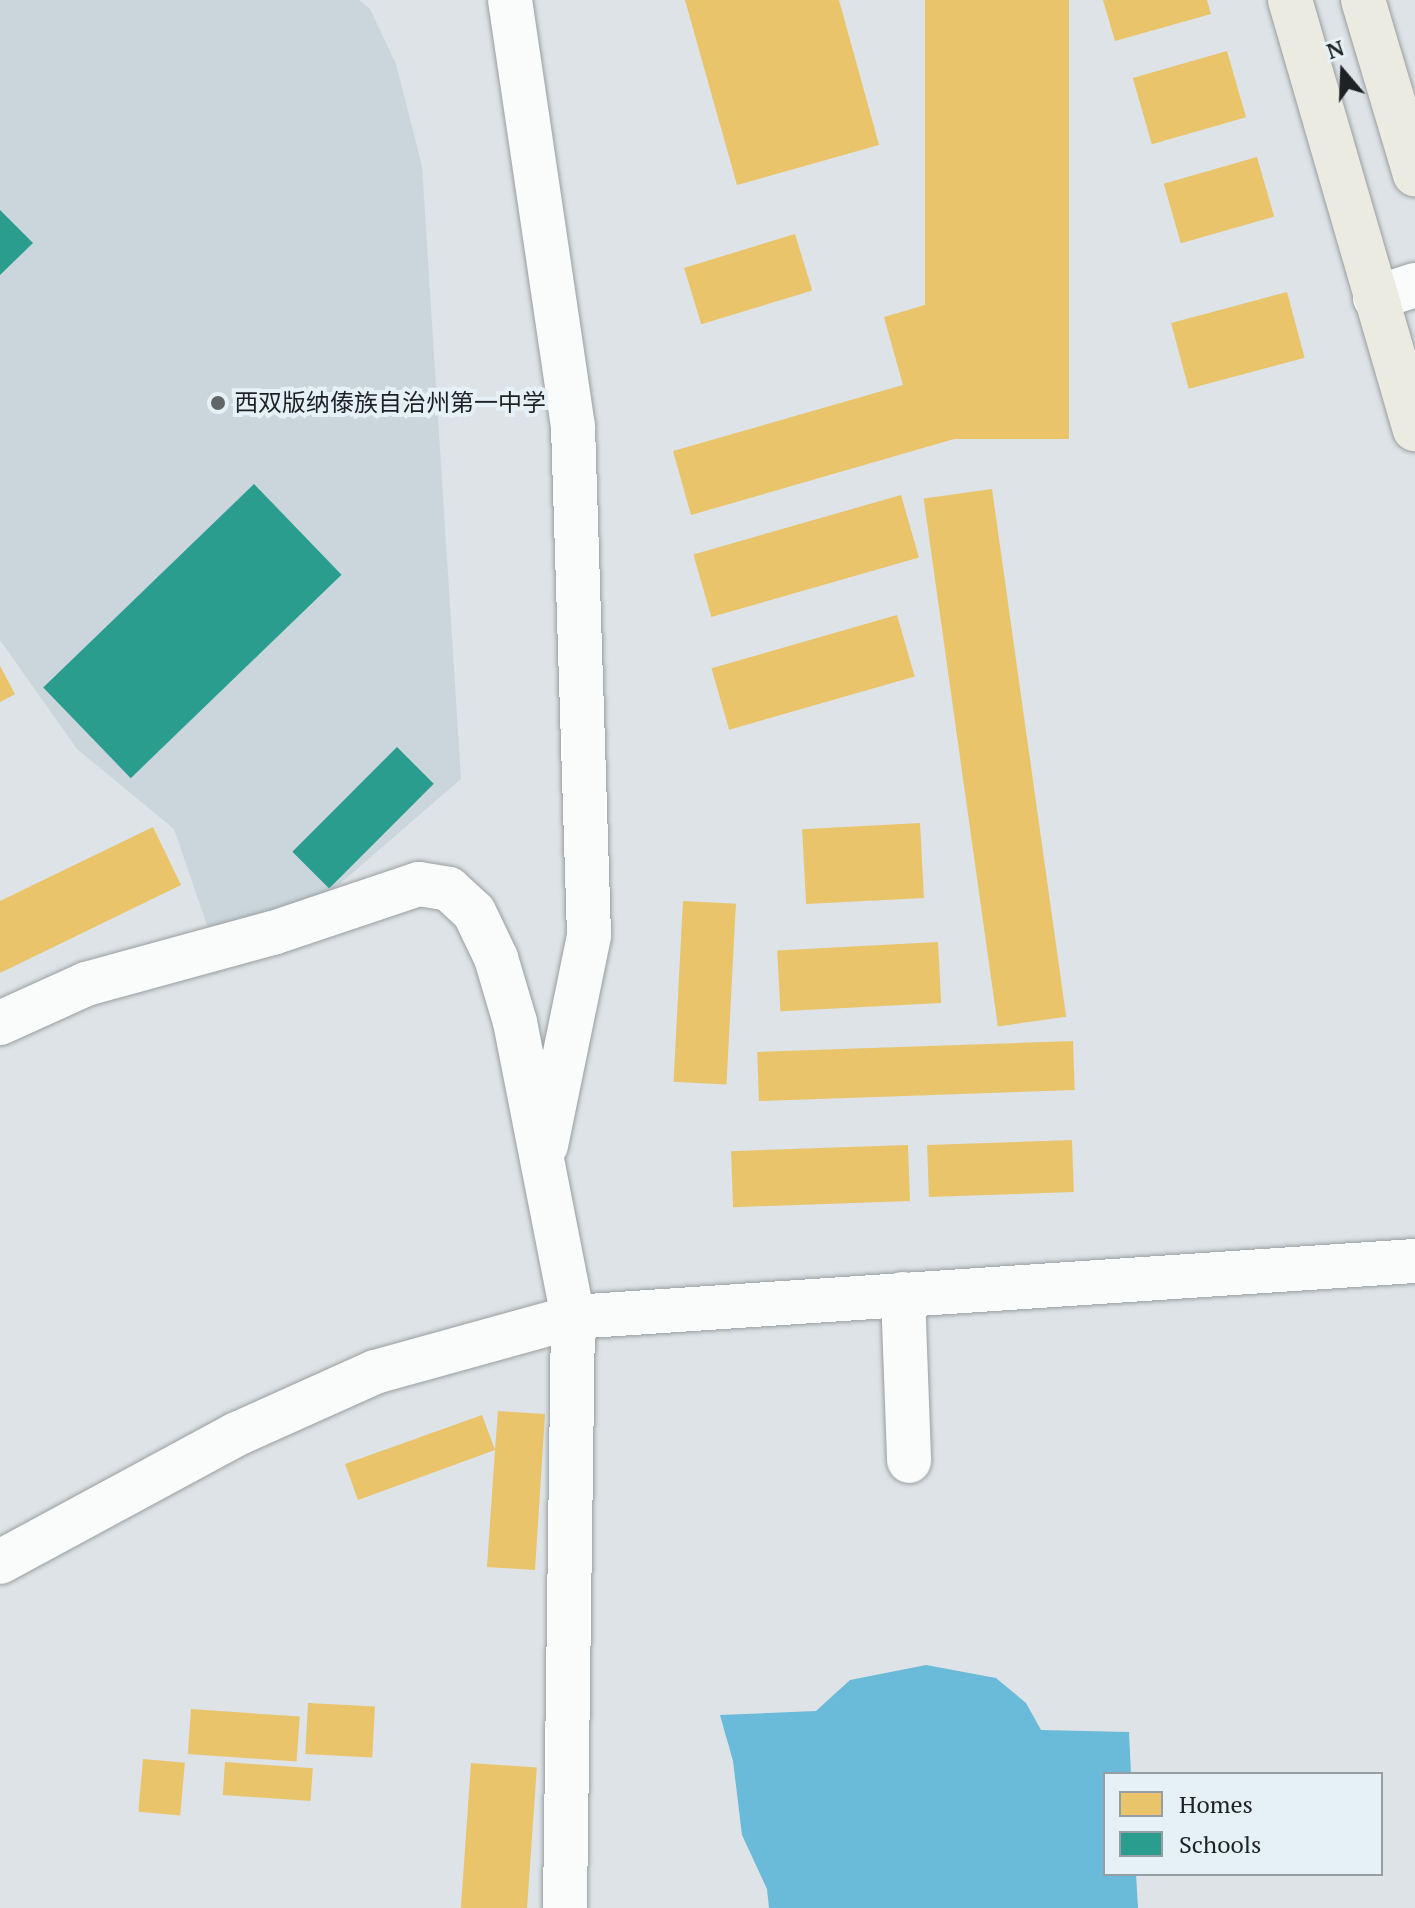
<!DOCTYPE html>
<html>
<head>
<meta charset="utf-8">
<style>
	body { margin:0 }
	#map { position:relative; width:1415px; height:1908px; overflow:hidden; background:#dde3e6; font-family:"PT Serif","Noto Sans SC",serif }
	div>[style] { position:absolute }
	.built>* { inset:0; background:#cad6dc }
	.water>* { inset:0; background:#6abad9 }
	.homes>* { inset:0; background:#e9c46a; transform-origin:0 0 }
	.schools>* { inset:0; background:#2a9d8f; transform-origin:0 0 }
	.roads { filter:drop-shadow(0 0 2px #999ea0) drop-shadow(0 0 2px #999ea0) }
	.minor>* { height:44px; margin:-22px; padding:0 22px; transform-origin:22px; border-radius:22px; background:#fafbfb }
	.major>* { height:44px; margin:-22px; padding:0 22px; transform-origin:22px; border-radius:22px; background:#ebebe1 }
	.dots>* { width:22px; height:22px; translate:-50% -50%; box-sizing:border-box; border:4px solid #e6f1f7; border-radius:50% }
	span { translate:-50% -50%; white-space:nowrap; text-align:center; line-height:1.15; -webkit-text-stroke:8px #e6f1f7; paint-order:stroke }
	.poi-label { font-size:24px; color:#1e2224 }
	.left { translate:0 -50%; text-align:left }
	.legend { position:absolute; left:1103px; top:1772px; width:280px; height:104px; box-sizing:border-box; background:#e6f1f7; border:2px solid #969ea3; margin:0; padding:10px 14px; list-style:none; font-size:24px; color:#1e2224 }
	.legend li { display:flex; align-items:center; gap:16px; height:40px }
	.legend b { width:40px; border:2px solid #969ea3 }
	.north { position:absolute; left:1303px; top:32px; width:80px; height:80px; -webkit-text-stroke:6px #e6f1f7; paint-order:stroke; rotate:341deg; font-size:22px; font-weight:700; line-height:32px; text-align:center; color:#1e2224 }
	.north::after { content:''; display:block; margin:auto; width:28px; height:36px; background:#1e2224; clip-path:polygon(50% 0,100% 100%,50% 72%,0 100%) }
</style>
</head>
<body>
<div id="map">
	<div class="built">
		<i style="clip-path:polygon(0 0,359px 0,370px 9px,396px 64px,422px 166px,461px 779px,328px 894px,208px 928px,174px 829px,77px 749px,0 640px)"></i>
	</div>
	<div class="water">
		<i style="clip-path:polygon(926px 1665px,996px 1678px,1026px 1703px,1041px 1730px,1129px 1732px,1131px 1774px,1105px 1774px,1105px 1874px,1136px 1874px,1138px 1908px,769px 1908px,767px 1889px,742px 1835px,733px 1761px,720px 1715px,816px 1711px,850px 1680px)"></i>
	</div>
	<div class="homes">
		<i style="clip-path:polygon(685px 0,839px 0,879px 145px,737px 185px)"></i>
		<i style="left:925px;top:0;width:144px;height:439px"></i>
		<i style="clip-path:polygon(1103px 0,1207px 0,1211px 14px,1115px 41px)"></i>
		<i style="left:1227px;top:51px;width:69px;height:98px;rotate:74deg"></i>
		<i style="left:1257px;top:157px;width:62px;height:97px;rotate:74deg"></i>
		<i style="left:795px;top:234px;width:59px;height:116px;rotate:73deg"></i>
		<i style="left:1287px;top:292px;width:68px;height:120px;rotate:75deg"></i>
		<i style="clip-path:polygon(949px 298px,974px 389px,968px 435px,691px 515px,673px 451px,903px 385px,884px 317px)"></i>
		<i style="left:992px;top:489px;width:533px;height:69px;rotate:82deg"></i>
		<i style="left:901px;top:495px;width:65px;height:216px;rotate:74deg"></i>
		<i style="left:897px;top:615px;width:64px;height:193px;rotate:74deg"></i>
		<i style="clip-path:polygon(0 666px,15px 694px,0 702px)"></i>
		<i style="left:920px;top:823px;width:75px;height:118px;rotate:87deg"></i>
		<i style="clip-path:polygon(153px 827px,181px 885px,0 973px,0 901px)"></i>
		<i style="left:683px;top:901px;width:53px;height:181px;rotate:3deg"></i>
		<i style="left:938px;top:942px;width:61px;height:161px;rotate:87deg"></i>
		<i style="left:1073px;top:1041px;width:49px;height:316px;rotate:88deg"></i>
		<i style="left:1072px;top:1140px;width:52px;height:145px;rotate:88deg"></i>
		<i style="left:908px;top:1145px;width:56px;height:177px;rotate:88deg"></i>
		<i style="clip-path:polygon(498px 1411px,545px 1414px,535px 1570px,487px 1567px,495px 1450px,358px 1500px,345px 1464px,482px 1415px,495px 1450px)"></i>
		<i style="left:308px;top:1703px;width:67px;height:51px;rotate:3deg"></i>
		<i style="left:191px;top:1709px;width:109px;height:45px;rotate:4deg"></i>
		<i style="left:143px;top:1759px;width:42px;height:53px;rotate:5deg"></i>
		<i style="left:225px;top:1762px;width:88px;height:33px;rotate:4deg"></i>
		<i style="left:471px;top:1763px;width:66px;height:145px;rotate:4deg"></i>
	</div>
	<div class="schools">
		<i style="clip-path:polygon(0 210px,33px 243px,0 275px)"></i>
		<i style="left:254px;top:484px;width:126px;height:293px;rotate:46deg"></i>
		<i style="left:397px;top:747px;width:52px;height:148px;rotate:45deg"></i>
	</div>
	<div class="roads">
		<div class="minor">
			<i style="left:510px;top:0;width:431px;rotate:81.6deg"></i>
			<i style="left:573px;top:426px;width:510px;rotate:88.2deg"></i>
			<i style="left:589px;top:936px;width:214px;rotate:101.6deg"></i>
			<i style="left:1375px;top:298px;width:42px;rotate:-18deg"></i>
			<i style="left:0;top:1023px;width:94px;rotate:-24.4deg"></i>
			<i style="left:86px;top:984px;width:194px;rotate:-15.3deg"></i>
			<i style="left:273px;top:933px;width:154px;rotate:-18.6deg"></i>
			<i style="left:419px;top:884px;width:30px;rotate:9deg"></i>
			<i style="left:449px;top:889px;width:34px;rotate:43deg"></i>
			<i style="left:474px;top:912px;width:51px;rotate:64.4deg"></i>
			<i style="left:496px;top:958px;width:67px;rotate:73.5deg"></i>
			<i style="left:515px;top:1022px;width:301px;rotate:78.9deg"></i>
			<i style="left:573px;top:1317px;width:591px;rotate:90.78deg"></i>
			<i style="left:903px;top:1294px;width:167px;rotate:87.9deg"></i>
			<i style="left:0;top:1562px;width:269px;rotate:-28.4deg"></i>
			<i style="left:237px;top:1434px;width:151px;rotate:-24.2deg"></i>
			<i style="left:375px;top:1372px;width:205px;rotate:-15.5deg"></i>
			<i style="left:573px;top:1317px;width:844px;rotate:-3.81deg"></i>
		</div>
		<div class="major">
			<i style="left:1290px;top:0;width:447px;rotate:73.8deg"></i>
			<i style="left:1363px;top:0;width:182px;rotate:73.4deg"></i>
		</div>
	</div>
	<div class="dots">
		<i style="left:218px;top:403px;background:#616668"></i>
	</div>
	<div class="poi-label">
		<span class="left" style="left:234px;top:403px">西双版纳傣族自治州第一中学</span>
	</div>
	<ul class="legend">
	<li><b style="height:22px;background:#e9c46a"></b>Homes</li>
	<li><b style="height:22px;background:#2a9d8f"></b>Schools</li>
	</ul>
	<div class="north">N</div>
</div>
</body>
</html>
